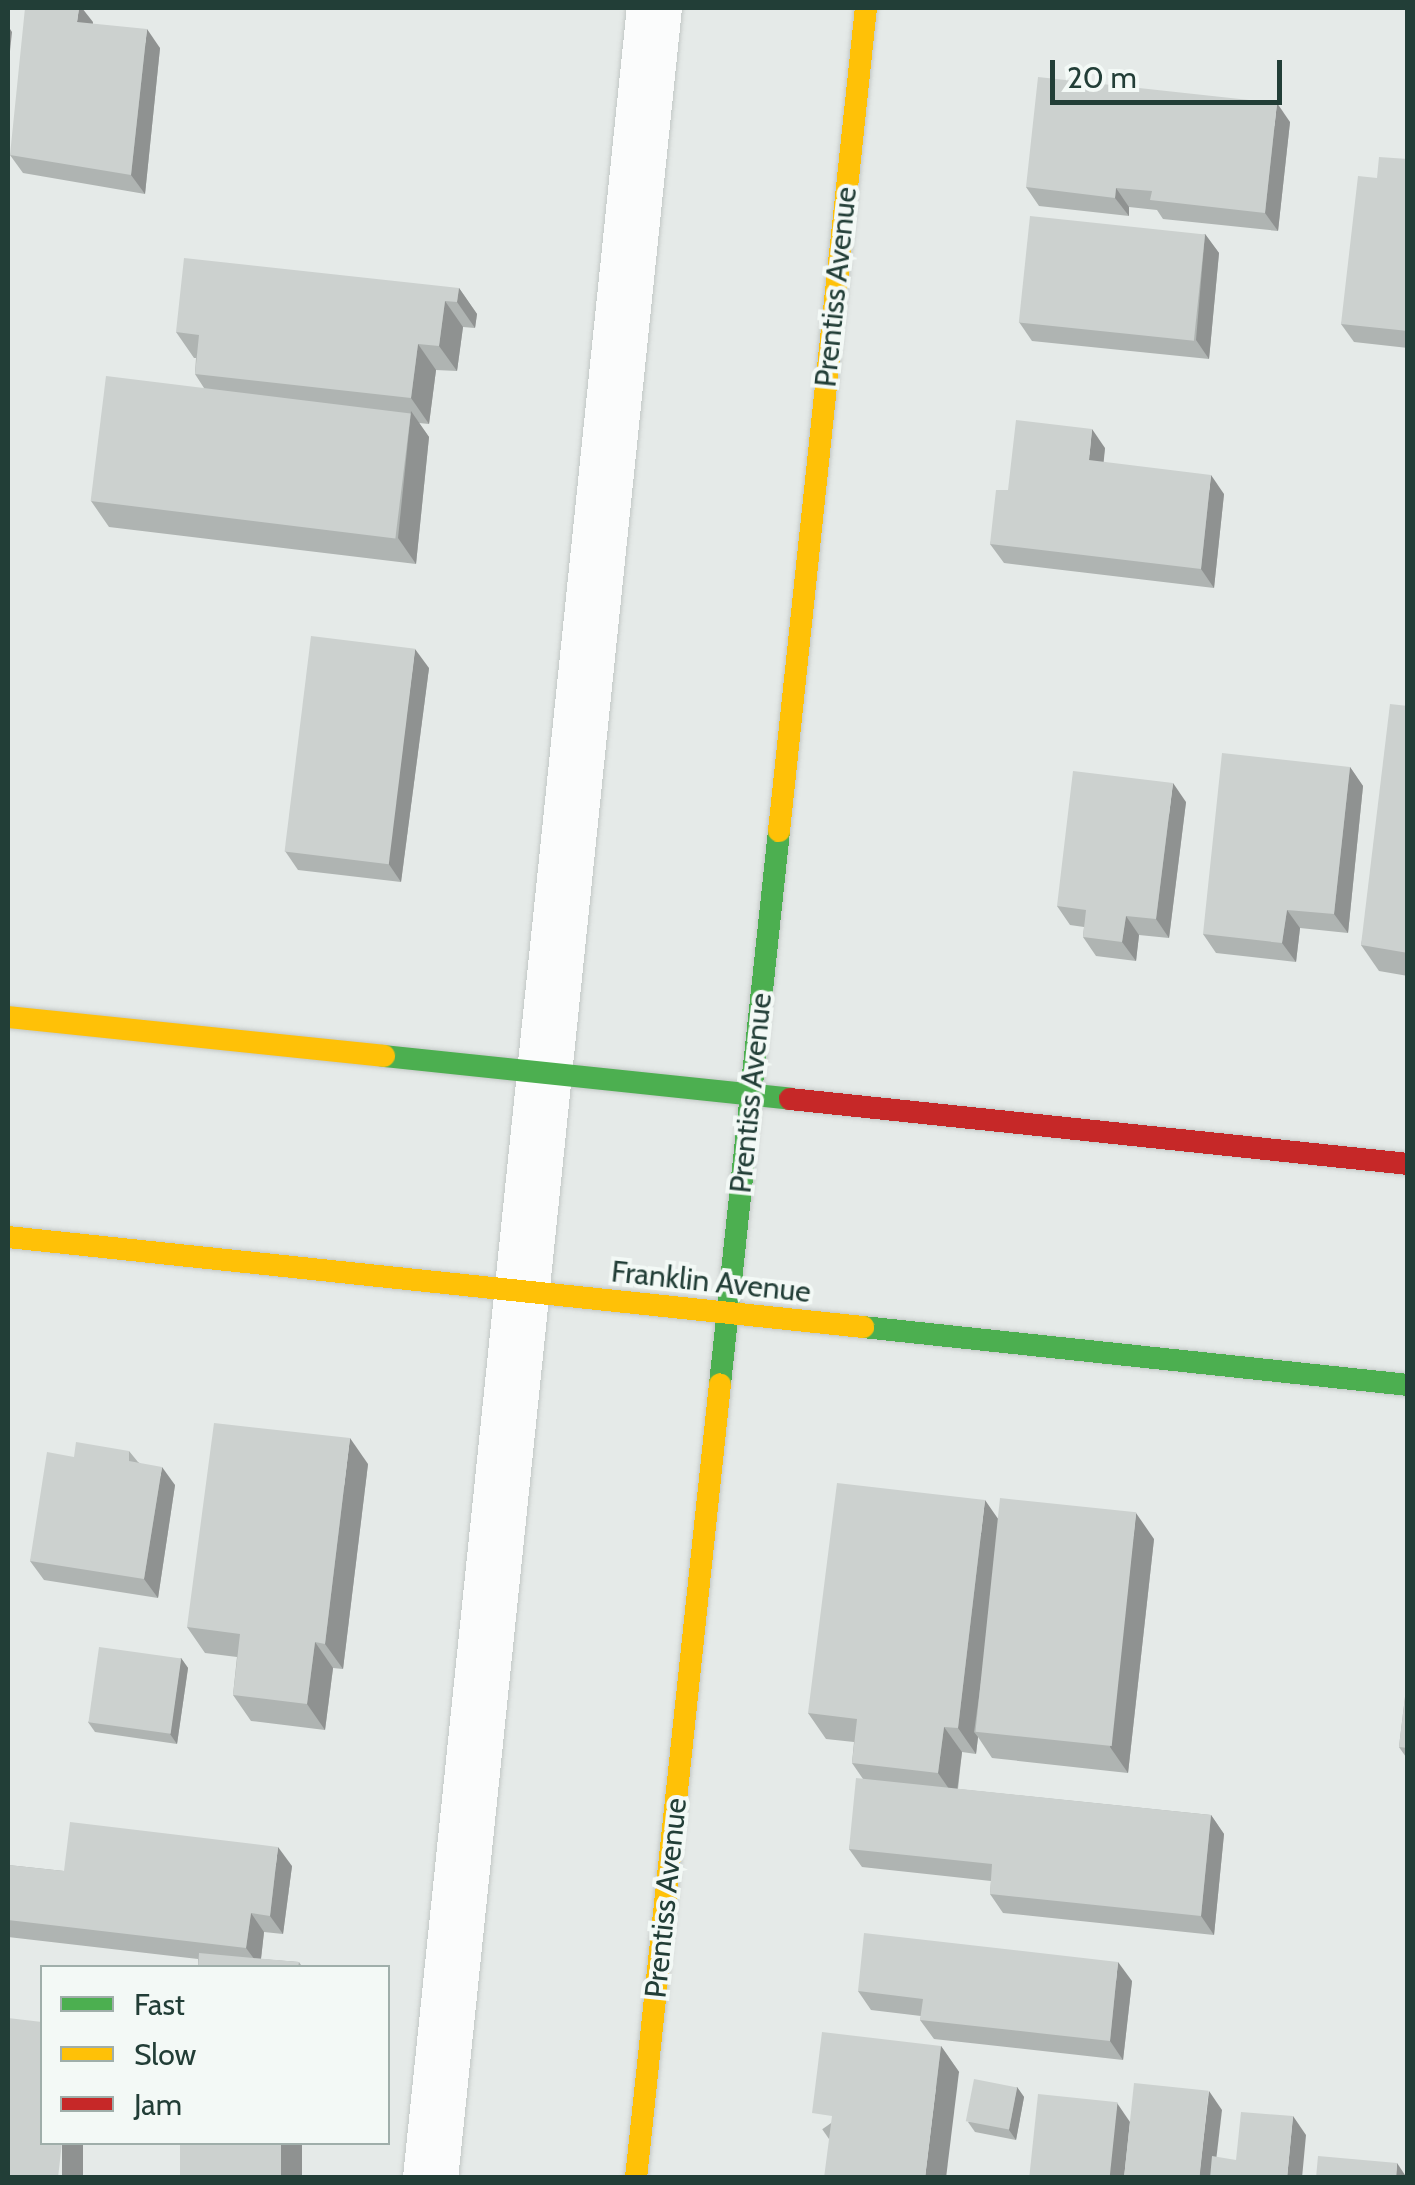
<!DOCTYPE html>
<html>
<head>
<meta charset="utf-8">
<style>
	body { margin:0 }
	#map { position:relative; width:1415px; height:2185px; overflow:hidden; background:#e5eae8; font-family:Cabin,sans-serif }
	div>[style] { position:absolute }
	.roads { filter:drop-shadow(0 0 2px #c2c7c5) drop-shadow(0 0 2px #c2c7c5) }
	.street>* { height:55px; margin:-27.5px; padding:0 27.5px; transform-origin:27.5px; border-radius:27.5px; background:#fbfcfc }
	.fast>* { height:22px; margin:-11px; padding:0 11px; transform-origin:11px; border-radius:11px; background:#4caf50 }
	.slow>* { height:22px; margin:-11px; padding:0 11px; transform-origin:11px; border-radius:11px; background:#ffc107 }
	.jam>* { height:22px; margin:-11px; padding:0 11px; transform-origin:11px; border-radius:11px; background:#c62828 }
	.wall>* { inset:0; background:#afb4b2; transform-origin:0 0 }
	.shaded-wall>* { inset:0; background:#8f9291; transform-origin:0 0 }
	.building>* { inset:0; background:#ccd1cf; transform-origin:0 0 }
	span { translate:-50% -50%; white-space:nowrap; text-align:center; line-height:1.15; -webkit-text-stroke:8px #f3f9f6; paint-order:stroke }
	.street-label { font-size:30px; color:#223e37 }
	.frame { position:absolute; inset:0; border:10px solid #223e37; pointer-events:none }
	.legend { position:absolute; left:40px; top:1965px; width:350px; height:180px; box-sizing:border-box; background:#f3f9f6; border:2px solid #9faeaa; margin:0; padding:12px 18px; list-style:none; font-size:30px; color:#223e37 }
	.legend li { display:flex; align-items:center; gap:20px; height:50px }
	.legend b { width:50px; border:2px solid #9faeaa }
	.scale { position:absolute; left:1050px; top:60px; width:232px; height:45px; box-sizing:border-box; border:5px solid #223e37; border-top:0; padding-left:12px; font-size:30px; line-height:35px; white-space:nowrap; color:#223e37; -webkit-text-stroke:8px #f3f9f6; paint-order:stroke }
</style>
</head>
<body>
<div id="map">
	<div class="roads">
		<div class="street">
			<i style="left:430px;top:2178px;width:2182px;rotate:-84.11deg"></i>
		</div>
		<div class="fast">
			<i style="left:384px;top:1056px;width:408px;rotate:6deg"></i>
			<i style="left:863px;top:1327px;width:548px;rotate:6.07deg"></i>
			<i style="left:720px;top:1384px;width:556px;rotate:-83.91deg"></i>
		</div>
		<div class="slow">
			<i style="left:779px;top:831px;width:828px;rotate:-83.97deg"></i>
			<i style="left:8px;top:1017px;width:378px;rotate:5.9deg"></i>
			<i style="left:8px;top:1237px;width:860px;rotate:6.01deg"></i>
			<i style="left:636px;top:2178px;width:798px;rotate:-83.96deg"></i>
		</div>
		<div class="jam">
			<i style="left:790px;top:1099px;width:621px;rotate:6deg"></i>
		</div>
	</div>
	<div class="wall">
		<i style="clip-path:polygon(93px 22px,93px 24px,160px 48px,145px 194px,23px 173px,10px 155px)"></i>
		<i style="clip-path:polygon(1290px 122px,1278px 231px,1163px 219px,1157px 210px,1129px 207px,1129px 216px,1039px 206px,1026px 187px)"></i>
		<i style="clip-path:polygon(1408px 159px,1408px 348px,1354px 342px,1341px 324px)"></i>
		<i style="clip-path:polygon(1205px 234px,1219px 253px,1209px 359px,1032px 341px,1019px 322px)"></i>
		<i style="clip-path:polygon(459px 288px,477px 314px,475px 328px,463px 327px,457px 371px,436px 370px,429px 424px,419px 423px,429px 437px,416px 564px,109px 527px,91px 501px,204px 388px,195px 374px,196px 358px,194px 358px,176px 332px)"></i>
		<i style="clip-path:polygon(1105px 448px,1103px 462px,1224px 494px,1214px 588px,1004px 563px,990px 544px,1008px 490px)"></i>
		<i style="clip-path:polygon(429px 668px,401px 882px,298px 870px,285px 851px)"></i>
		<i style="clip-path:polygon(1408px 706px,1408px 976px,1379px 971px,1361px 945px)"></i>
		<i style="clip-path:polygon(1350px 767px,1363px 786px,1348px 933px,1300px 928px,1296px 962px,1216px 953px,1203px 934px)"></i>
		<i style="clip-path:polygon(1186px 802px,1169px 938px,1139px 935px,1136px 961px,1096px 956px,1083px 937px,1084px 927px,1070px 925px,1057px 906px)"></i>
		<i style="clip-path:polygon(129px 1451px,138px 1462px,175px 1485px,158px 1598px,44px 1580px,30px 1561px,74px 1457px)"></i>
		<i style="clip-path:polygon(368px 1464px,343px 1669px,333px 1668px,325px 1730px,251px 1721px,233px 1695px,237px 1657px,205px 1653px,187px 1627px)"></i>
		<i style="clip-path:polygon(998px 1518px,1154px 1539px,1128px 1773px,992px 1758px,978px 1737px,976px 1754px,962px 1752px,958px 1789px,1211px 1815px,1224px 1834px,1214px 1935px,1003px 1913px,990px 1894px,991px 1881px,862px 1867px,849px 1849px,863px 1779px,852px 1763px,854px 1742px,826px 1739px,808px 1713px)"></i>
		<i style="clip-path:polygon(181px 1658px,188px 1668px,177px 1744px,95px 1732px,88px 1722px)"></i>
		<i style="clip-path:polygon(1408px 1672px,1408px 1760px,1399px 1747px)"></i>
		<i style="clip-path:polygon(8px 1865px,64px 1871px,292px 1866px,283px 1934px,264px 1932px,261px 1959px,299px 1962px,303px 1968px,198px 1968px,198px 1959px,8px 1937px)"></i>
		<i style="clip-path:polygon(1132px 1981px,1123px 2060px,934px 2039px,920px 2020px,921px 2016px,871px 2010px,858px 1991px)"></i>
		<i style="left:941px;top:2046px;width:32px;height:145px;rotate:55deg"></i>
		<i style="clip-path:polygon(1017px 2087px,1024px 2097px,1016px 2140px,975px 2132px,968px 2122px)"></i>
	</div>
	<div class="shaded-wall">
		<i style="clip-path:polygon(79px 8px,82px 8px,93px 22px,91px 41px,77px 22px)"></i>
		<i style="clip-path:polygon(8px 26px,12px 32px,8px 70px)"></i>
		<i style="clip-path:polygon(147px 29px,160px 48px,145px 194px,131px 175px)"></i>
		<i style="clip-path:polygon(1277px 103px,1290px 122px,1278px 231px,1265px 213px)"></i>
		<i style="clip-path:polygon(1116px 188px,1129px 207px,1129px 216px,1115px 198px)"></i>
		<i style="clip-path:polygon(1205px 234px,1219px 253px,1209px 359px,1196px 340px)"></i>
		<i style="clip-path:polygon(459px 288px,477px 314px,475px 328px,457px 302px)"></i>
		<i style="clip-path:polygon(445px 301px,463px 327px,457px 371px,439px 346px)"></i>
		<i style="clip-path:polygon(418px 344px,436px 370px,429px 424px,411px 398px)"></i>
		<i style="clip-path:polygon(411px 411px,429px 437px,416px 564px,398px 538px)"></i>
		<i style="clip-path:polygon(1092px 429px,1105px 448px,1102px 479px,1089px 460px)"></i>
		<i style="clip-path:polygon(1211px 475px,1224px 494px,1214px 588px,1201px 569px)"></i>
		<i style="clip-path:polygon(415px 649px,429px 668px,401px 882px,388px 863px)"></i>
		<i style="clip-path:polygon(1350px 767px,1363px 786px,1348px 933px,1334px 914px)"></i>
		<i style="clip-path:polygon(1173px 783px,1186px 802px,1169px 938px,1156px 919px)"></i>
		<i style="clip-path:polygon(1287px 910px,1300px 928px,1296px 962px,1282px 943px)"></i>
		<i style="clip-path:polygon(1126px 916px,1139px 935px,1136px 961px,1122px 942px)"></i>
		<i style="clip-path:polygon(350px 1438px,368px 1464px,343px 1669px,325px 1644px)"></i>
		<i style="clip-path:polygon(162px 1467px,175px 1485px,158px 1598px,144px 1579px)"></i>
		<i style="clip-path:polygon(985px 1500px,1003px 1526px,974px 1732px,978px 1737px,976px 1754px,958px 1728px)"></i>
		<i style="clip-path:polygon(1136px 1513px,1154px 1539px,1128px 1773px,1110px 1747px)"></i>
		<i style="clip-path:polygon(315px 1642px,333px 1668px,325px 1730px,307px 1704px)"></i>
		<i style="clip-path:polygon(181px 1658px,188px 1668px,177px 1744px,170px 1734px)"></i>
		<i style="clip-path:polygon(944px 1727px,962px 1752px,956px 1799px,938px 1773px)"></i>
		<i style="clip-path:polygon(1211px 1815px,1224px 1834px,1214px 1935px,1201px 1916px)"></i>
		<i style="clip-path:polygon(278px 1847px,292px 1866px,283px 1934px,270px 1916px)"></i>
		<i style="clip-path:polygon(251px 1913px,264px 1932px,260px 1967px,246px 1948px)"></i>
		<i style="clip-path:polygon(1118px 1962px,1132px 1981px,1123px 2060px,1110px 2041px)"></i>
		<i style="clip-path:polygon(941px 2046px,959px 2072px,946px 2178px,925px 2178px)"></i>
		<i style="clip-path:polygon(1017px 2087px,1024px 2097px,1016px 2140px,1009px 2130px)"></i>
		<i style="clip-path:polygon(1209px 2091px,1222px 2110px,1214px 2178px,1199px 2178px)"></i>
		<i style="clip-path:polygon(1117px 2103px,1130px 2122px,1124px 2178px,1108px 2178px)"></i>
		<i style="clip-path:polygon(1293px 2116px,1306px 2135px,1302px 2178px,1287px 2178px)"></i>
		<i style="left:62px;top:2142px;width:21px;height:36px"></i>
		<i style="left:281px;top:2142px;width:21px;height:36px"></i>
		<i style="clip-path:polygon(1397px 2163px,1407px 2178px,1396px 2178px)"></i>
	</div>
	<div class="building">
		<i style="clip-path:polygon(25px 8px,79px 8px,77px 22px,147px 29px,131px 175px,10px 155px)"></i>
		<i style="clip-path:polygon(1038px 77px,1277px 103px,1265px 213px,1150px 200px,1152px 191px,1116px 188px,1115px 198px,1026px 187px)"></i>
		<i style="clip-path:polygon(1379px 157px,1408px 159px,1408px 331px,1341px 324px,1358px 176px,1377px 178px)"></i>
		<i style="left:1030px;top:216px;width:176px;height:107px;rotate:6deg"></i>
		<i style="clip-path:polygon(184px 258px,459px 288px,457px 302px,445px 301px,439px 346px,418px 344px,411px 398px,195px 374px,199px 335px,176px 332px)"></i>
		<i style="left:106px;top:376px;width:307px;height:126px;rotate:7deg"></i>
		<i style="clip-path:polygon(1016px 420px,1092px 429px,1089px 460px,1211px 475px,1201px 569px,990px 544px,996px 490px,1008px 490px)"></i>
		<i style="left:311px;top:636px;width:105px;height:217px;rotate:7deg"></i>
		<i style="clip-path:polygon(1390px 704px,1408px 706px,1408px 953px,1361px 945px)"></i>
		<i style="clip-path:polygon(1222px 753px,1350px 767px,1334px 914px,1287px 910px,1282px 943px,1203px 934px)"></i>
		<i style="clip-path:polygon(1073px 771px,1173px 783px,1156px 919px,1126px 916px,1122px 942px,1083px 937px,1086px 910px,1057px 906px)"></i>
		<i style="clip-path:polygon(214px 1423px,350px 1438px,325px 1644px,315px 1642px,307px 1704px,233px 1695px,240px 1634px,187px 1627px)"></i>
		<i style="clip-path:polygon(76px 1442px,129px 1451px,129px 1461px,162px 1467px,144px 1579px,30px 1561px,47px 1452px,74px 1457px)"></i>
		<i style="clip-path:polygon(837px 1483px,985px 1500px,958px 1728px,944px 1727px,938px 1773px,852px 1763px,857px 1719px,808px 1713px)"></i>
		<i style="left:1000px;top:1498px;width:137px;height:235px;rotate:6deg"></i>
		<i style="left:99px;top:1647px;width:83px;height:76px;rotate:8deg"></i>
		<i style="clip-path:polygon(1408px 1672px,1408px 1748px,1399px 1747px)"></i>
		<i style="clip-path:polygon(856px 1778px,1211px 1815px,1201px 1916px,990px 1894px,992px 1864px,849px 1849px)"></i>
		<i style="clip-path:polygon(70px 1822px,278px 1847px,270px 1916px,251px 1913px,246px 1948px,8px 1920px,8px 1865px,64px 1871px)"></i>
		<i style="clip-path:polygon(864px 1933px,1118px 1962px,1110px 2041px,920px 2020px,923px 1999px,858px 1991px)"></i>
		<i style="clip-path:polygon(199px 1953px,299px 1962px,298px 1968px,198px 1968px)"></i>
		<i style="clip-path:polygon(8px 2018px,42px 2022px,42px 2142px,62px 2142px,58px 2178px,8px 2178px)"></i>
		<i style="clip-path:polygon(822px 2032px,941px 2046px,925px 2178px,824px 2178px,832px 2116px,812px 2113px)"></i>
		<i style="left:974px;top:2079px;width:44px;height:43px;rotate:11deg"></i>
		<i style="left:1134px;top:2083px;width:75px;height:96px;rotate:6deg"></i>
		<i style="left:1038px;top:2094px;width:80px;height:85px;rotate:6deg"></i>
		<i style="clip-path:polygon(1241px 2112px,1293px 2116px,1287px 2178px,1210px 2178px,1212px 2156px,1236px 2160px)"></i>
		<i style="left:180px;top:2142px;width:101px;height:36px"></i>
		<i style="clip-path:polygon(1318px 2156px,1397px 2163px,1396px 2178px,1316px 2178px)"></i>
	</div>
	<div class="street-label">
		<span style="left:836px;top:287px;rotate:-84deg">Prentiss Avenue</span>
		<span style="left:751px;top:1093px;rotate:-84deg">Prentiss Avenue</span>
		<span style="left:711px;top:1282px;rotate:6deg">Franklin Avenue</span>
		<span style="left:666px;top:1898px;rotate:-84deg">Prentiss Avenue</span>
	</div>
	<div class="frame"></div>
	<ul class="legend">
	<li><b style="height:12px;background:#4caf50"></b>Fast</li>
	<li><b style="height:12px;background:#ffc107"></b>Slow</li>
	<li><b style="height:12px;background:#c62828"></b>Jam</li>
	</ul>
	<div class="scale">20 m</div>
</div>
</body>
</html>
